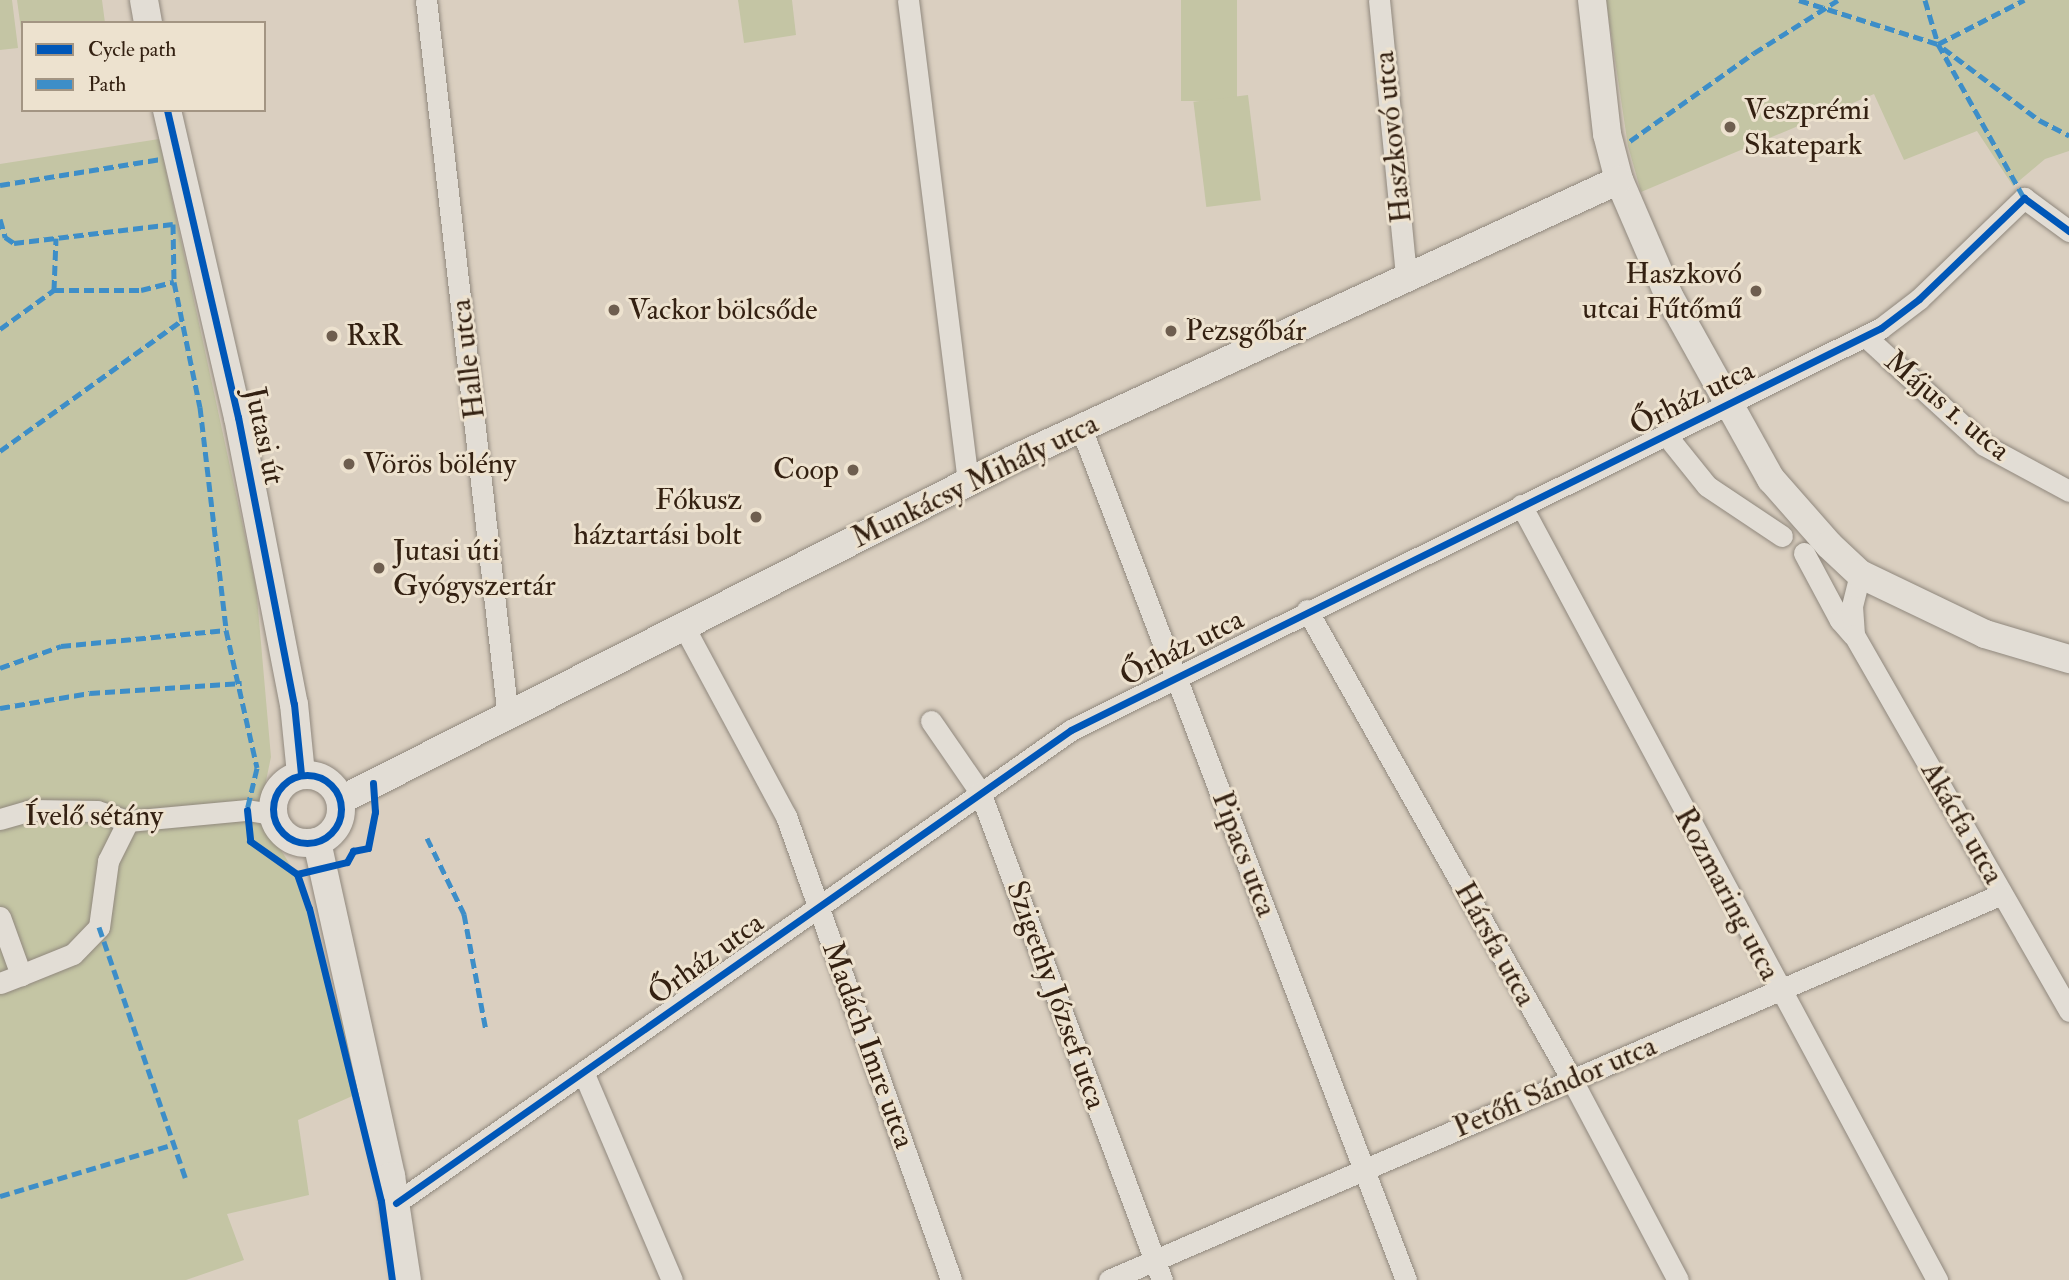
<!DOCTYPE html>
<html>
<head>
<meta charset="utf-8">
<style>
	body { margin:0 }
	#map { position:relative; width:2069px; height:1280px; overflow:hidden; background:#dacfc0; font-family:"IM FELL Double Pica",serif }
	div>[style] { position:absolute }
	.green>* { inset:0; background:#c4c5a4; transform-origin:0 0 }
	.roads { filter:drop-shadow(0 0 2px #90887d) drop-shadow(0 0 2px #90887d) }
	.street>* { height:21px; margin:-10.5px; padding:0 10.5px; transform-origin:10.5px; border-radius:10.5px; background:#e2ddd5 }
	.secondary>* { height:28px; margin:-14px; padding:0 14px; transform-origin:14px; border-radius:14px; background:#e2ddd5 }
	.secondary>.ring { margin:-14px; padding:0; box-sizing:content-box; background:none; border:28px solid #e2ddd5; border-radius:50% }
	.quiet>* { height:5px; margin-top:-2.5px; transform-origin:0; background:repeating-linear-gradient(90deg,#3d8ec8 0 10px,transparent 0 15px) }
	.cycleway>* { height:7px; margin:-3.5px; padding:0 3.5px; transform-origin:3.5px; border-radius:3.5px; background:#0057b8 }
	.cycleway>.ring { margin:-3.5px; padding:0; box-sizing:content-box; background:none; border:7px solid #0057b8; border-radius:50% }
	.dots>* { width:19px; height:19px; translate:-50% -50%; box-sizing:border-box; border:4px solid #ede2cf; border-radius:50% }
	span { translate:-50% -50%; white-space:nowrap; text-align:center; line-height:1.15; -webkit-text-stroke:6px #ede2cf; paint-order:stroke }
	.poi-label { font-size:30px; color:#342112 }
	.left { translate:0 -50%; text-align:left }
	.right { translate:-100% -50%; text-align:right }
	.street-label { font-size:30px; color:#342112 }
	.legend { position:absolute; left:21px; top:21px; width:245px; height:91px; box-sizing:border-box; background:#ede2cf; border:2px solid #a39583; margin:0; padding:9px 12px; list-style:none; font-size:21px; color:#342112 }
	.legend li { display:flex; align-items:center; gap:14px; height:35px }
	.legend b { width:35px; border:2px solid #a39583 }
</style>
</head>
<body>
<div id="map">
	<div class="green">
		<i style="clip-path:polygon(0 0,12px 0,18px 48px,0 50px)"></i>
		<i style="clip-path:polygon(17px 0,102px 0,105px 23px,23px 23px,23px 44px)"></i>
		<i style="clip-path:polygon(738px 0,792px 0,796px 35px,744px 43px)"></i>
		<i style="left:1181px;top:0;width:56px;height:101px"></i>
		<i style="clip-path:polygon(1606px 0,2069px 0,2069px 151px,2045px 159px,2013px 186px,1977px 131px,1904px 160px,1874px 94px,1641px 192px,1628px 146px)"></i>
		<i style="left:1248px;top:95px;width:106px;height:55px;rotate:83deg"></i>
		<i style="clip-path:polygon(159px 139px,256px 586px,271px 757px,259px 814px,292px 868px,366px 1090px,298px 1120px,309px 1195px,227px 1214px,244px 1260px,186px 1280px,0 1280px,0 164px)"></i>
	</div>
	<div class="roads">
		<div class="street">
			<i style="left:426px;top:0;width:722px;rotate:83.48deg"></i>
			<i style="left:908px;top:0;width:487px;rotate:82.9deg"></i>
			<i style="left:1379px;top:0;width:276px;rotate:84.4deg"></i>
			<i style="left:1865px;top:336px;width:161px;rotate:42.5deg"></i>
			<i style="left:1984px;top:445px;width:97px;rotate:28.4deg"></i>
			<i style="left:1081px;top:428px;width:912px;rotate:69.12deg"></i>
			<i style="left:1666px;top:435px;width:65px;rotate:51.2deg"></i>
			<i style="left:1707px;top:486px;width:90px;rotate:33.7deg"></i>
			<i style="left:1521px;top:505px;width:880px;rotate:61.77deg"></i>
			<i style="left:1804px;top:553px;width:76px;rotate:61.8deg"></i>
			<i style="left:1840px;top:620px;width:20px;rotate:49deg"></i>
			<i style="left:1860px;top:574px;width:33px;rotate:104deg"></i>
			<i style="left:1852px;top:606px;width:29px;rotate:86deg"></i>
			<i style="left:1854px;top:635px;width:433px;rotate:60.2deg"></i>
			<i style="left:1307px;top:610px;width:540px;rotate:60.58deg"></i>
			<i style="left:1572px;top:1080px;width:226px;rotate:62.1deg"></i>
			<i style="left:683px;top:625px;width:217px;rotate:61.7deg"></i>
			<i style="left:786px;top:816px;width:492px;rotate:70.4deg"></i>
			<i style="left:931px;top:721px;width:86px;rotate:55.4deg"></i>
			<i style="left:980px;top:792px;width:521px;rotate:69.55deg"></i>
			<i style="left:0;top:819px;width:33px;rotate:-16deg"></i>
			<i style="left:32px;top:810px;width:65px;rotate:0.9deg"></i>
			<i style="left:97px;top:811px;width:33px;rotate:18deg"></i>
			<i style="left:128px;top:821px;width:120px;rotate:-5.3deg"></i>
			<i style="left:247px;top:810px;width:26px;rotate:9deg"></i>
			<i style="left:0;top:917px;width:62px;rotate:70.1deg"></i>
			<i style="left:21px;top:975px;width:22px;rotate:159deg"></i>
			<i style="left:21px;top:975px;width:56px;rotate:-22deg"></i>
			<i style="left:73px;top:954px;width:37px;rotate:-46deg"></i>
			<i style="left:99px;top:927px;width:67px;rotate:-82.2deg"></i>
			<i style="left:108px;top:861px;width:45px;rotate:-63.4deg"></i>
			<i style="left:584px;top:1074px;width:224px;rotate:66.9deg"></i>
			<i style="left:396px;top:1203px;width:824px;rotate:-35.02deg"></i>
			<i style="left:1071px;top:730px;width:904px;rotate:-26.4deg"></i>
			<i style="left:1881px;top:328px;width:48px;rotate:-37.3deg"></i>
			<i style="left:1919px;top:299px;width:146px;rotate:-43.9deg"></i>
			<i style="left:2024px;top:198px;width:56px;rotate:36.3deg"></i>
			<i style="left:1109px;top:1280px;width:973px;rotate:-23.38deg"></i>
		</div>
		<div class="secondary">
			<i style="left:144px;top:0;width:23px;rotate:80deg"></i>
			<i style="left:1592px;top:0;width:135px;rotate:83.6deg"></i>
			<i style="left:1607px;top:134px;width:48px;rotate:75.4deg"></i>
			<i style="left:1619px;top:180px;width:126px;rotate:66.7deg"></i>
			<i style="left:1669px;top:296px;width:210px;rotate:60.9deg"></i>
			<i style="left:1771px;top:479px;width:88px;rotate:48.7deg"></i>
			<i style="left:1829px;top:545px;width:42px;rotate:43.1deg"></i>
			<i style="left:1860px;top:574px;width:139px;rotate:25.6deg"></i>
			<i style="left:1985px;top:634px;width:88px;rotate:16.6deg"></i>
			<i style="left:167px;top:110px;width:315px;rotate:77deg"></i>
			<i style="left:238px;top:417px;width:292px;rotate:79deg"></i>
			<i style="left:294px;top:704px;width:70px;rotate:84.3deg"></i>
			<i class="ring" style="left:273px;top:775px;width:40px;height:40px"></i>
			<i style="left:341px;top:800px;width:754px;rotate:-26.87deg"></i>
			<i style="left:1014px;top:459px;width:666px;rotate:-24.76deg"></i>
			<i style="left:317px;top:842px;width:342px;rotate:77.5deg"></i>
			<i style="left:391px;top:1176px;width:105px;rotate:81.3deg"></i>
		</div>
	</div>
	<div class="quiet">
		<i style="left:1799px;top:0;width:146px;rotate:17.6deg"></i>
		<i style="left:1938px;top:44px;width:97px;rotate:-27.1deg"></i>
		<i style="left:1925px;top:0;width:46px;rotate:73.5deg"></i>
		<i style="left:1938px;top:44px;width:176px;rotate:60.8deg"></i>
		<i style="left:1943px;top:48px;width:120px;rotate:36.9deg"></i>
		<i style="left:2039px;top:120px;width:34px;rotate:27deg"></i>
		<i style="left:1630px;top:141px;width:152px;rotate:-35.4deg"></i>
		<i style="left:1754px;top:53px;width:99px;rotate:-32.2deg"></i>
		<i style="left:0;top:185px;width:163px;rotate:-9.2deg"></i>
		<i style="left:0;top:219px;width:19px;rotate:74deg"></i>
		<i style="left:5px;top:237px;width:11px;rotate:34deg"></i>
		<i style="left:14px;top:243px;width:160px;rotate:-6.8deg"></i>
		<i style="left:173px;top:224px;width:58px;rotate:89deg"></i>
		<i style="left:174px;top:282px;width:128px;rotate:78.3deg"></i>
		<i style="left:200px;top:407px;width:225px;rotate:83.3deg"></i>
		<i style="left:226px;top:630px;width:141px;rotate:77.3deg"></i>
		<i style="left:257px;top:768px;width:43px;rotate:103.4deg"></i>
		<i style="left:54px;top:290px;width:52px;rotate:-87.8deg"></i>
		<i style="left:0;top:329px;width:67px;rotate:-35.8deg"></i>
		<i style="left:54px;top:290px;width:87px"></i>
		<i style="left:141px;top:290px;width:34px;rotate:-14deg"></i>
		<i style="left:0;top:451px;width:223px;rotate:-35.7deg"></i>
		<i style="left:0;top:668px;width:65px;rotate:-19.8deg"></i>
		<i style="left:61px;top:646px;width:166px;rotate:-5.5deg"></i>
		<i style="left:0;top:708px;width:91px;rotate:-9.5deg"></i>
		<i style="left:90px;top:693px;width:152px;rotate:-3.8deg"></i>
		<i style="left:427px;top:838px;width:85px;rotate:64deg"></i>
		<i style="left:464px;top:914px;width:118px;rotate:79.3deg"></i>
		<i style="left:99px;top:927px;width:268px;rotate:71deg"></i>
		<i style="left:0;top:1196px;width:178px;rotate:-16.6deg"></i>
	</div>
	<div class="cycleway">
		<i style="left:167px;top:110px;width:315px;rotate:77deg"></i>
		<i style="left:238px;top:417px;width:292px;rotate:79deg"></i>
		<i style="left:294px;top:704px;width:70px;rotate:84.3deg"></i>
		<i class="ring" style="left:273px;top:775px;width:61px;height:61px"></i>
		<i style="left:247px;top:810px;width:31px;rotate:84deg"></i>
		<i style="left:250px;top:841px;width:57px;rotate:35.1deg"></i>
		<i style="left:297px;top:874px;width:36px;rotate:71deg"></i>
		<i style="left:309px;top:908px;width:302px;rotate:76.2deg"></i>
		<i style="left:381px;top:1201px;width:80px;rotate:82.1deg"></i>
		<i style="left:297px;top:874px;width:51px;rotate:-13.5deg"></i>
		<i style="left:347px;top:862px;width:13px;rotate:-61deg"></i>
		<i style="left:353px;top:851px;width:15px;rotate:-11deg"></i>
		<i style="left:368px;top:848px;width:37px;rotate:-79deg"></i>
		<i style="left:375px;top:812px;width:29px;rotate:-94deg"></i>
		<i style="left:396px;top:1203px;width:824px;rotate:-35.02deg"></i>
		<i style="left:1071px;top:730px;width:904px;rotate:-26.4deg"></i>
		<i style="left:1881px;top:328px;width:48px;rotate:-37.3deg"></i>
		<i style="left:1919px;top:299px;width:146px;rotate:-43.9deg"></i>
		<i style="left:2024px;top:198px;width:56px;rotate:36.3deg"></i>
	</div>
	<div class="dots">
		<i style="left:1730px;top:127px;background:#6e5e4f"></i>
		<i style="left:1756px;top:291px;background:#6e5e4f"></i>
		<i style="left:614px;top:310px;background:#6e5e4f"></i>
		<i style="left:1171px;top:331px;background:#6e5e4f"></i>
		<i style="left:332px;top:336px;background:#6e5e4f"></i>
		<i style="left:349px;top:464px;background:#6e5e4f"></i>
		<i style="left:853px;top:470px;background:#6e5e4f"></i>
		<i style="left:756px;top:517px;background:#6e5e4f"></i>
		<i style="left:379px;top:568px;background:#6e5e4f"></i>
	</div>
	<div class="poi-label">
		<span class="left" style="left:1744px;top:127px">Veszprémi<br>Skatepark</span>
		<span class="right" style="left:1742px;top:291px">Haszkovó<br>utcai Fűtőmű</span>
		<span class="left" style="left:628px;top:310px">Vackor bölcsőde</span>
		<span class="left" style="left:1185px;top:331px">Pezsgőbár</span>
		<span class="left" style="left:346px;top:336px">RxR</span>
		<span class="left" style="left:363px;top:464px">Vörös bölény</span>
		<span class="right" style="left:839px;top:470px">Coop</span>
		<span class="right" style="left:742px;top:517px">Fókusz<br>háztartási bolt</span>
		<span class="left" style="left:393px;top:568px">Jutasi úti<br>Gyógyszertár</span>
	</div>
	<div class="street-label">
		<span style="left:1393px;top:137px;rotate:-96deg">Haszkovó utca</span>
		<span style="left:468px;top:359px;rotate:-97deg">Halle utca</span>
		<span style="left:1692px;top:398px;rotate:-26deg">Őrház utca</span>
		<span style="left:1947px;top:406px;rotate:40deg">Május 1. utca</span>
		<span style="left:264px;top:436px;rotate:78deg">Jutasi út</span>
		<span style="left:975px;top:481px;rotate:-26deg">Munkácsy Mihály utca</span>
		<span style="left:1182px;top:648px;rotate:-27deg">Őrház utca</span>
		<span style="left:94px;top:816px">Ívelő sétány</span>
		<span style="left:1962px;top:823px;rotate:60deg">Akácfa utca</span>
		<span style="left:1244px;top:854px;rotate:69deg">Pipacs utca</span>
		<span style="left:1727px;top:894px;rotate:62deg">Rozmaring utca</span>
		<span style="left:1495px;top:944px;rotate:61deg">Hársfa utca</span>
		<span style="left:706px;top:959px;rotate:-36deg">Őrház utca</span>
		<span style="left:1056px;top:995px;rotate:70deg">Szigethy József utca</span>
		<span style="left:868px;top:1045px;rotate:70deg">Madách Imre utca</span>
		<span style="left:1555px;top:1087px;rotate:-23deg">Petőfi Sándor utca</span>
	</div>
	<ul class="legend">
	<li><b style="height:9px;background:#0057b8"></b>Cycle path</li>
	<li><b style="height:9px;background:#3d8ec8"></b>Path</li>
	</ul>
</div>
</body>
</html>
